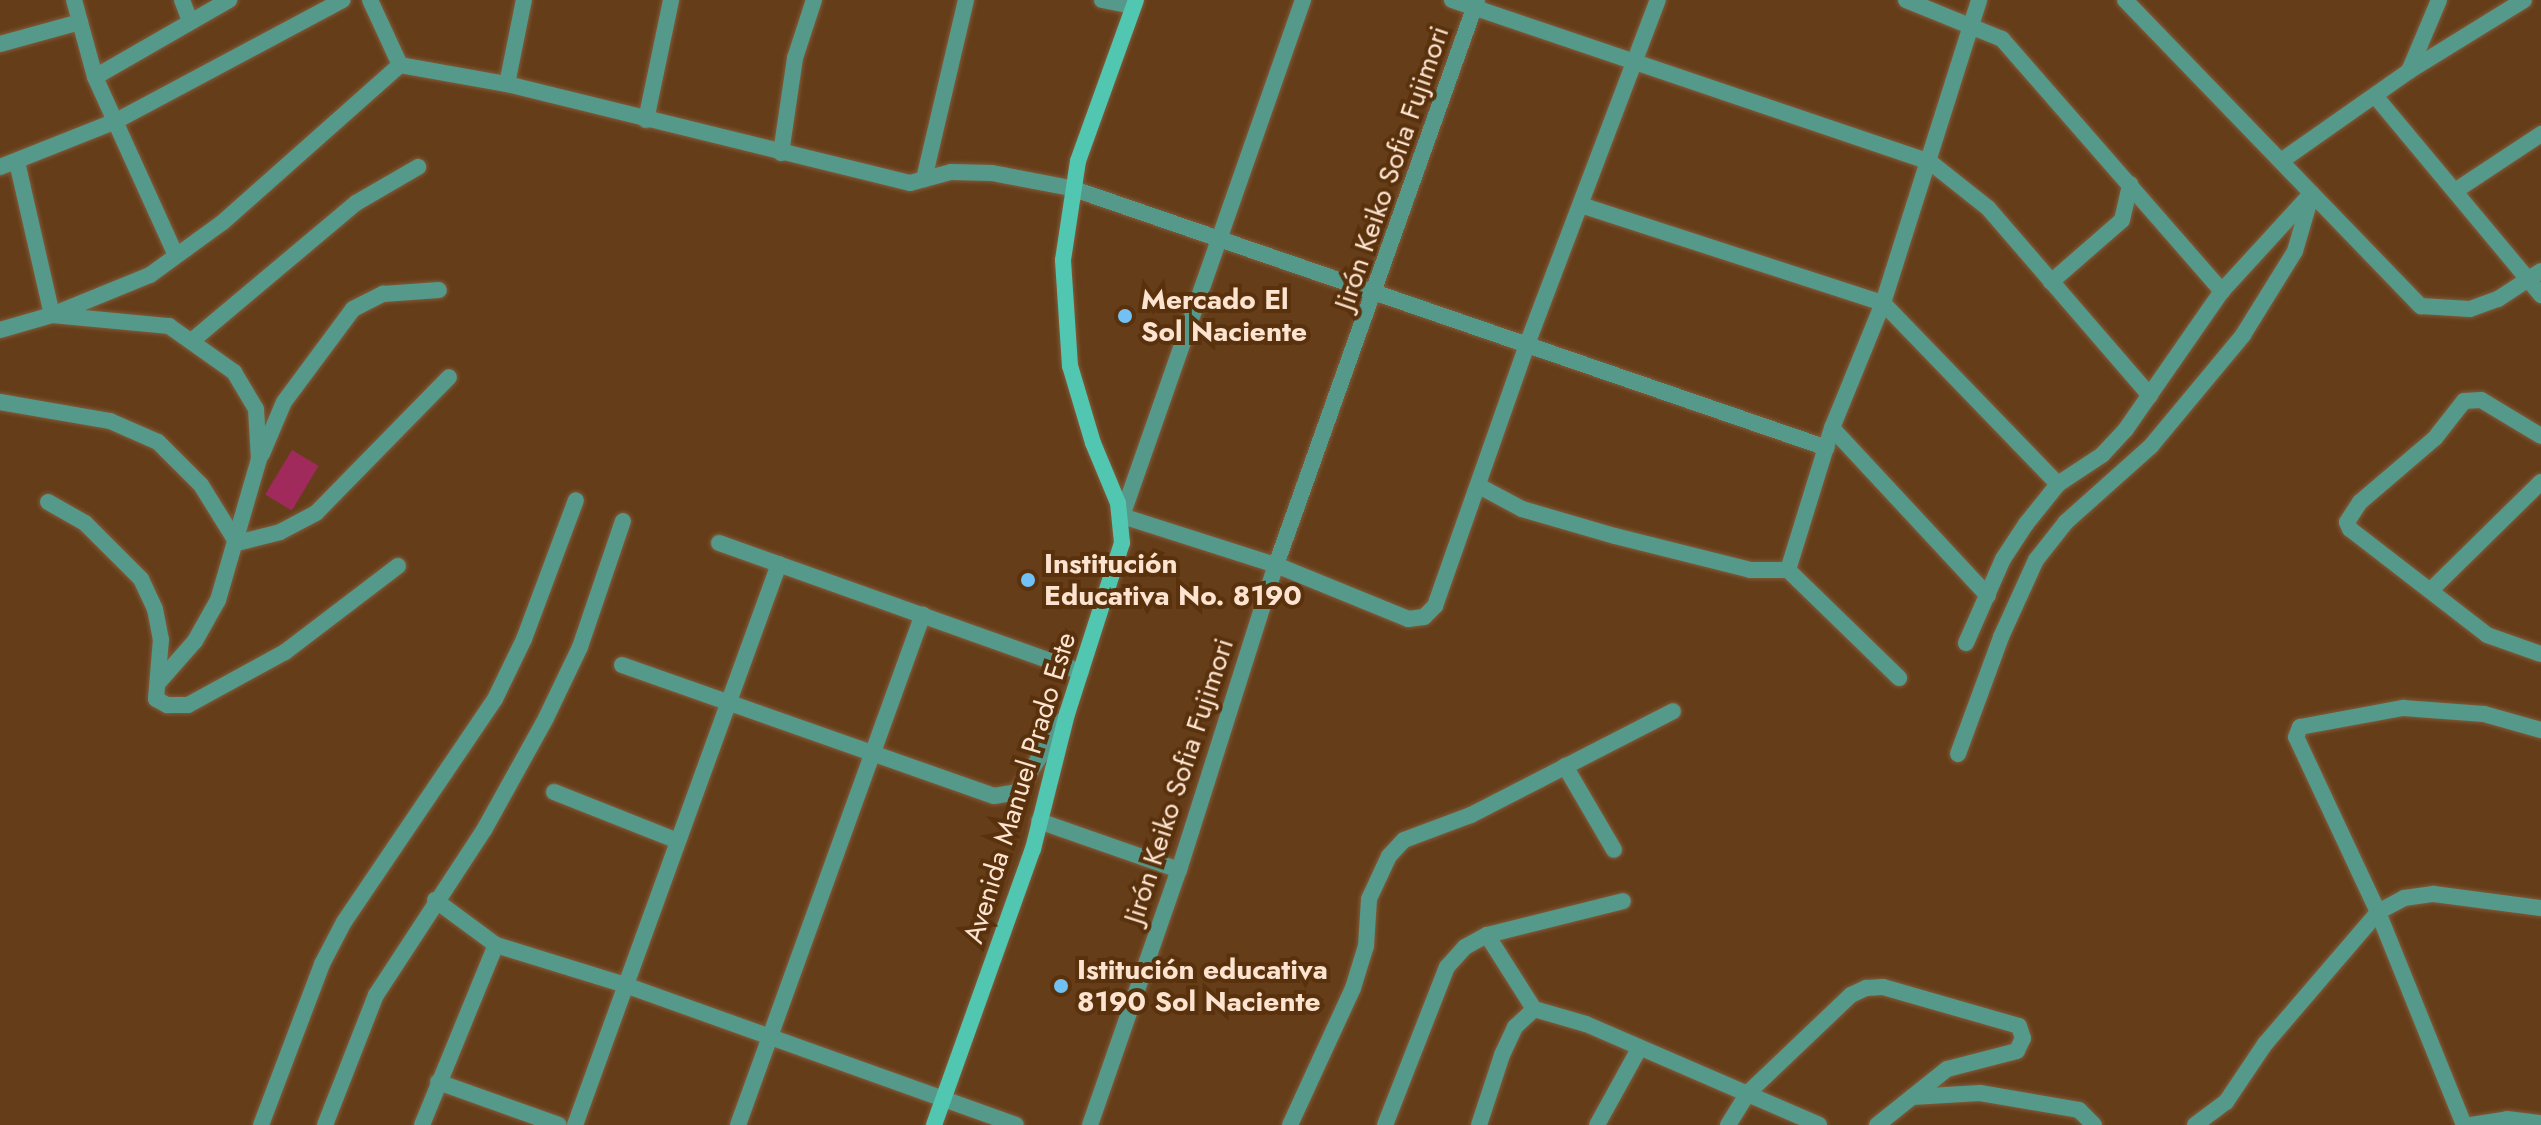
<!DOCTYPE html>
<html>
<head>
<meta charset="utf-8">
<style>
	body { margin:0 }
	#map { position:relative; width:2541px; height:1125px; overflow:hidden; background:#653d19; font-family:Jost,sans-serif }
	div>[style] { position:absolute }
	.green>* { inset:0; background:#a12a5d; transform-origin:0 0 }
	.roads { filter:drop-shadow(0 0 2px #805b3a) drop-shadow(0 0 2px #805b3a) }
	.street>* { height:16px; margin:-8px; padding:0 8px; transform-origin:8px; border-radius:8px; background:#55998b }
	.secondary>* { height:16px; margin:-8px; padding:0 8px; transform-origin:8px; border-radius:8px; background:#51c7b1 }
	.dots>* { width:22px; height:22px; translate:-50% -50%; box-sizing:border-box; border:4px solid #59320d; border-radius:50% }
	span { translate:-50% -50%; white-space:nowrap; text-align:center; line-height:1.15; -webkit-text-stroke:8px #59320d; paint-order:stroke }
	.street-label { font-size:28px; color:#fde4d1 }
	.poi-label { font-size:28px; color:#fde4d1; font-weight:700 }
	.left { translate:0 -50%; text-align:left }
</style>
</head>
<body>
<div id="map">
	<div class="green">
		<i style="left:292px;top:450px;width:31px;height:52px;rotate:31deg"></i>
	</div>
	<div class="roads">
		<div class="street">
			<i style="left:74px;top:0;width:80px;rotate:74.7deg"></i>
			<i style="left:95px;top:77px;width:193px;rotate:65.6deg"></i>
			<i style="left:182px;top:0;width:22px;rotate:69deg"></i>
			<i style="left:370px;top:0;width:72px;rotate:65.2deg"></i>
			<i style="left:1102px;top:0;width:32px;rotate:11deg"></i>
			<i style="left:1303px;top:0;width:547px;rotate:109.33deg"></i>
			<i style="left:1122px;top:516px;width:162px;rotate:17.7deg"></i>
			<i style="left:1276px;top:565px;width:143px;rotate:22.2deg"></i>
			<i style="left:1408px;top:619px;width:16px;rotate:-7deg"></i>
			<i style="left:1424px;top:617px;width:16px;rotate:-45deg"></i>
			<i style="left:1435px;top:606px;width:275px;rotate:-70.6deg"></i>
			<i style="left:1526px;top:347px;width:371px;rotate:-69.2deg"></i>
			<i style="left:1452px;top:0;width:505px;rotate:18.72deg"></i>
			<i style="left:1930px;top:162px;width:74px;rotate:38.4deg"></i>
			<i style="left:1988px;top:208px;width:248px;rotate:49.2deg"></i>
			<i style="left:1906px;top:0;width:104px;rotate:22.1deg"></i>
			<i style="left:2002px;top:39px;width:335px;rotate:48.9deg"></i>
			<i style="left:2125px;top:0;width:426px;rotate:46deg"></i>
			<i style="left:2421px;top:306px;width:49px;rotate:3.5deg"></i>
			<i style="left:2470px;top:309px;width:30px;rotate:-20deg"></i>
			<i style="left:2498px;top:299px;width:51px;rotate:-33.1deg"></i>
			<i style="left:0;top:44px;width:83px;rotate:-15.4deg"></i>
			<i style="left:2409px;top:71px;width:77px;rotate:-67.1deg"></i>
			<i style="left:95px;top:77px;width:155px;rotate:-29.9deg"></i>
			<i style="left:507px;top:84px;width:86px;rotate:-78.6deg"></i>
			<i style="left:2376px;top:97px;width:258px;rotate:50.2deg"></i>
			<i style="left:646px;top:120px;width:123px;rotate:-78.2deg"></i>
			<i style="left:781px;top:153px;width:96px;rotate:-81.6deg"></i>
			<i style="left:795px;top:58px;width:61px;rotate:-71.9deg"></i>
			<i style="left:2281px;top:161px;width:156px;rotate:-35.1deg"></i>
			<i style="left:2409px;top:71px;width:135px;rotate:-31.7deg"></i>
			<i style="left:17px;top:162px;width:157px;rotate:77.1deg"></i>
			<i style="left:52px;top:315px;width:118px;rotate:5.4deg"></i>
			<i style="left:169px;top:326px;width:80px;rotate:35.3deg"></i>
			<i style="left:234px;top:372px;width:43px;rotate:59.3deg"></i>
			<i style="left:256px;top:409px;width:50px;rotate:86.6deg"></i>
			<i style="left:259px;top:459px;width:147px;rotate:106.2deg"></i>
			<i style="left:218px;top:600px;width:47px;rotate:119.3deg"></i>
			<i style="left:195px;top:641px;width:55px;rotate:131.3deg"></i>
			<i style="left:0;top:167px;width:125px;rotate:-21.6deg"></i>
			<i style="left:116px;top:121px;width:257px;rotate:-28.1deg"></i>
			<i style="left:924px;top:179px;width:184px;rotate:-76.8deg"></i>
			<i style="left:2458px;top:189px;width:100px;rotate:-33.5deg"></i>
			<i style="left:1581px;top:205px;width:318px;rotate:18deg"></i>
			<i style="left:1883px;top:303px;width:252px;rotate:46deg"></i>
			<i style="left:2051px;top:282px;width:94px;rotate:-41.1deg"></i>
			<i style="left:2122px;top:220px;width:37px;rotate:-77deg"></i>
			<i style="left:0;top:330px;width:54px;rotate:-16.1deg"></i>
			<i style="left:52px;top:315px;width:106px;rotate:-22.2deg"></i>
			<i style="left:150px;top:275px;width:90px;rotate:-36deg"></i>
			<i style="left:223px;top:222px;width:237px;rotate:-41.6deg"></i>
			<i style="left:400px;top:65px;width:109px;rotate:10.1deg"></i>
			<i style="left:507px;top:84px;width:415px;rotate:13.8deg"></i>
			<i style="left:910px;top:183px;width:42px;rotate:-15deg"></i>
			<i style="left:951px;top:172px;width:41px;rotate:1.4deg"></i>
			<i style="left:992px;top:173px;width:80px;rotate:10.8deg"></i>
			<i style="left:1071px;top:188px;width:799px;rotate:18.98deg"></i>
			<i style="left:194px;top:339px;width:212px;rotate:-40deg"></i>
			<i style="left:356px;top:203px;width:72px;rotate:-30.1deg"></i>
			<i style="left:0;top:402px;width:112px;rotate:9.8deg"></i>
			<i style="left:110px;top:421px;width:52px;rotate:23.6deg"></i>
			<i style="left:158px;top:442px;width:61px;rotate:45deg"></i>
			<i style="left:201px;top:485px;width:68px;rotate:58.2deg"></i>
			<i style="left:237px;top:543px;width:44px;rotate:-14.3deg"></i>
			<i style="left:280px;top:532px;width:41px;rotate:-27.8deg"></i>
			<i style="left:316px;top:513px;width:190px;rotate:-45.6deg"></i>
			<i style="left:1832px;top:428px;width:229px;rotate:47.1deg"></i>
			<i style="left:2541px;top:436px;width:70px;rotate:-149deg"></i>
			<i style="left:2481px;top:400px;width:17px;rotate:177deg"></i>
			<i style="left:2464px;top:401px;width:47px;rotate:128.1deg"></i>
			<i style="left:2435px;top:438px;width:99px;rotate:139.5deg"></i>
			<i style="left:2360px;top:502px;width:24px;rotate:123deg"></i>
			<i style="left:2347px;top:522px;width:8px;rotate:67deg"></i>
			<i style="left:2350px;top:529px;width:173px;rotate:37.7deg"></i>
			<i style="left:2487px;top:635px;width:57px;rotate:19.4deg"></i>
			<i style="left:262px;top:454px;width:56px;rotate:-67.1deg"></i>
			<i style="left:284px;top:402px;width:116px;rotate:-53.4deg"></i>
			<i style="left:353px;top:309px;width:34px;rotate:-27deg"></i>
			<i style="left:383px;top:294px;width:56px;rotate:-4.1deg"></i>
			<i style="left:1479px;top:486px;width:49px;rotate:28.1deg"></i>
			<i style="left:1522px;top:509px;width:97px;rotate:16.2deg"></i>
			<i style="left:1615px;top:536px;width:139px;rotate:14.1deg"></i>
			<i style="left:1750px;top:570px;width:38px"></i>
			<i style="left:1788px;top:570px;width:155px;rotate:44.2deg"></i>
			<i style="left:48px;top:502px;width:43px;rotate:29.6deg"></i>
			<i style="left:85px;top:523px;width:79px;rotate:45deg"></i>
			<i style="left:141px;top:579px;width:33px;rotate:65deg"></i>
			<i style="left:155px;top:609px;width:31px;rotate:79deg"></i>
			<i style="left:161px;top:639px;width:60px;rotate:94.8deg"></i>
			<i style="left:156px;top:699px;width:13px;rotate:29deg"></i>
			<i style="left:167px;top:705px;width:21px"></i>
			<i style="left:188px;top:705px;width:111px;rotate:-28.7deg"></i>
			<i style="left:285px;top:652px;width:142px;rotate:-37.3deg"></i>
			<i style="left:719px;top:543px;width:384px;rotate:19.6deg"></i>
			<i style="left:1788px;top:570px;width:149px;rotate:-72.8deg"></i>
			<i style="left:1832px;top:428px;width:135px;rotate:-67.8deg"></i>
			<i style="left:1883px;top:303px;width:318px;rotate:-72.4deg"></i>
			<i style="left:2431px;top:590px;width:154px;rotate:-44.5deg"></i>
			<i style="left:1966px;top:643px;width:92px;rotate:-66.2deg"></i>
			<i style="left:2003px;top:559px;width:42px;rotate:-56.7deg"></i>
			<i style="left:2026px;top:524px;width:51px;rotate:-51.3deg"></i>
			<i style="left:2058px;top:484px;width:53px;rotate:-33.4deg"></i>
			<i style="left:2102px;top:455px;width:35px;rotate:-47deg"></i>
			<i style="left:2126px;top:429px;width:168px;rotate:-55.2deg"></i>
			<i style="left:2222px;top:291px;width:127px;rotate:-47.5deg"></i>
			<i style="left:622px;top:665px;width:394px;rotate:19.4deg"></i>
			<i style="left:994px;top:796px;width:23px;rotate:-10deg"></i>
			<i style="left:1017px;top:792px;width:87px;rotate:-57.2deg"></i>
			<i style="left:1958px;top:754px;width:125px;rotate:-69.8deg"></i>
			<i style="left:2001px;top:637px;width:85px;rotate:-65.6deg"></i>
			<i style="left:2036px;top:560px;width:48px;rotate:-51.7deg"></i>
			<i style="left:2066px;top:522px;width:114px;rotate:-41.8deg"></i>
			<i style="left:2151px;top:446px;width:144px;rotate:-50.3deg"></i>
			<i style="left:2243px;top:335px;width:99px;rotate:-58.2deg"></i>
			<i style="left:2295px;top:251px;width:60px;rotate:-73.7deg"></i>
			<i style="left:1565px;top:766px;width:97px;rotate:59.7deg"></i>
			<i style="left:554px;top:792px;width:133px;rotate:21.6deg"></i>
			<i style="left:1039px;top:821px;width:148px;rotate:19.3deg"></i>
			<i style="left:435px;top:900px;width:76px;rotate:36.4deg"></i>
			<i style="left:496px;top:945px;width:135px;rotate:17.2deg"></i>
			<i style="left:625px;top:985px;width:415px;rotate:19.7deg"></i>
			<i style="left:1487px;top:935px;width:88px;rotate:57.6deg"></i>
			<i style="left:438px;top:1082px;width:128px;rotate:19.6deg"></i>
			<i style="left:1912px;top:1097px;width:68px;rotate:-3.4deg"></i>
			<i style="left:1980px;top:1093px;width:100px;rotate:9.7deg"></i>
			<i style="left:2079px;top:1110px;width:21px;rotate:45deg"></i>
			<i style="left:261px;top:1125px;width:172px;rotate:-69.2deg"></i>
			<i style="left:322px;top:964px;width:47px;rotate:-62.4deg"></i>
			<i style="left:344px;top:922px;width:269px;rotate:-55.9deg"></i>
			<i style="left:495px;top:699px;width:67px;rotate:-64.2deg"></i>
			<i style="left:524px;top:639px;width:148px;rotate:-69.5deg"></i>
			<i style="left:325px;top:1125px;width:140px;rotate:-68.6deg"></i>
			<i style="left:376px;top:995px;width:197px;rotate:-56.8deg"></i>
			<i style="left:484px;top:830px;width:128px;rotate:-61deg"></i>
			<i style="left:546px;top:718px;width:79px;rotate:-64.4deg"></i>
			<i style="left:580px;top:647px;width:133px;rotate:-71.2deg"></i>
			<i style="left:422px;top:1125px;width:195px;rotate:-67.7deg"></i>
			<i style="left:575px;top:1125px;width:597px;rotate:-70.02deg"></i>
			<i style="left:738px;top:1125px;width:543px;rotate:-70.1deg"></i>
			<i style="left:1090px;top:1125px;width:270px;rotate:-70.8deg"></i>
			<i style="left:1179px;top:870px;width:320px;rotate:-72.4deg"></i>
			<i style="left:1276px;top:565px;width:600px;rotate:-70.42deg"></i>
			<i style="left:1290px;top:1125px;width:151px;rotate:-65.3deg"></i>
			<i style="left:1353px;top:988px;width:44px;rotate:-72.8deg"></i>
			<i style="left:1366px;top:946px;width:47px;rotate:-86.3deg"></i>
			<i style="left:1369px;top:899px;width:47px;rotate:-65.1deg"></i>
			<i style="left:1389px;top:856px;width:22px;rotate:-47deg"></i>
			<i style="left:1404px;top:840px;width:72px;rotate:-20.5deg"></i>
			<i style="left:1471px;top:815px;width:227px;rotate:-27.2deg"></i>
			<i style="left:1385px;top:1125px;width:170px;rotate:-68.6deg"></i>
			<i style="left:1447px;top:967px;width:27px;rotate:-48deg"></i>
			<i style="left:1465px;top:947px;width:25px;rotate:-29deg"></i>
			<i style="left:1487px;top:935px;width:140px;rotate:-14deg"></i>
			<i style="left:1479px;top:1125px;width:74px;rotate:-71.8deg"></i>
			<i style="left:1502px;top:1055px;width:31px;rotate:-65deg"></i>
			<i style="left:1515px;top:1027px;width:26px;rotate:-43deg"></i>
			<i style="left:1534px;top:1009px;width:54px;rotate:16.1deg"></i>
			<i style="left:1586px;top:1024px;width:254px;rotate:23.4deg"></i>
			<i style="left:1597px;top:1125px;width:87px;rotate:-61.1deg"></i>
			<i style="left:1728px;top:1125px;width:39px;rotate:-58deg"></i>
			<i style="left:1749px;top:1092px;width:141px;rotate:-43.6deg"></i>
			<i style="left:1851px;top:995px;width:17px;rotate:-25deg"></i>
			<i style="left:1866px;top:988px;width:17px;rotate:-3deg"></i>
			<i style="left:1883px;top:987px;width:141px;rotate:16deg"></i>
			<i style="left:2019px;top:1026px;width:13px;rotate:72deg"></i>
			<i style="left:2023px;top:1038px;width:14px;rotate:115deg"></i>
			<i style="left:2017px;top:1051px;width:72px;rotate:165.6deg"></i>
			<i style="left:1947px;top:1069px;width:90px;rotate:141.3deg"></i>
			<i style="left:2195px;top:1125px;width:39px;rotate:-37deg"></i>
			<i style="left:2226px;top:1102px;width:70px;rotate:-56.1deg"></i>
			<i style="left:2265px;top:1044px;width:174px;rotate:-49.4deg"></i>
			<i style="left:2378px;top:912px;width:30px;rotate:-28deg"></i>
			<i style="left:2404px;top:898px;width:30px;rotate:-8deg"></i>
			<i style="left:2434px;top:894px;width:108px;rotate:7.5deg"></i>
			<i style="left:2464px;top:1125px;width:230px;rotate:-112deg"></i>
			<i style="left:2378px;top:912px;width:193px;rotate:-115.1deg"></i>
			<i style="left:2296px;top:737px;width:11px;rotate:-68deg"></i>
			<i style="left:2300px;top:727px;width:105px;rotate:-10.5deg"></i>
			<i style="left:2403px;top:708px;width:81px;rotate:4.2deg"></i>
			<i style="left:2484px;top:714px;width:59px;rotate:15.7deg"></i>
			<i style="left:2471px;top:1125px;width:36px;rotate:-9deg"></i>
			<i style="left:2507px;top:1119px;width:34px;rotate:7deg"></i>
		</div>
		<div class="secondary">
			<i style="left:934px;top:1125px;width:293px;rotate:-70.3deg"></i>
			<i style="left:1033px;top:849px;width:139px;rotate:-75.9deg"></i>
			<i style="left:1067px;top:714px;width:180px;rotate:-72.2deg"></i>
			<i style="left:1122px;top:543px;width:40px;rotate:-95.7deg"></i>
			<i style="left:1118px;top:503px;width:65px;rotate:-112.6deg"></i>
			<i style="left:1093px;top:443px;width:80px;rotate:-106.6deg"></i>
			<i style="left:1070px;top:366px;width:106px;rotate:-93.8deg"></i>
			<i style="left:1063px;top:260px;width:100px;rotate:-81.4deg"></i>
			<i style="left:1078px;top:161px;width:171px;rotate:-70.2deg"></i>
		</div>
	</div>
	<div class="dots">
		<i style="left:1125px;top:316px;background:#72c1f5"></i>
		<i style="left:1028px;top:580px;background:#72c1f5"></i>
		<i style="left:1061px;top:986px;background:#72c1f5"></i>
	</div>
	<div class="street-label">
		<span style="left:1392px;top:168px;rotate:-71deg">Jirón Keiko Sofia Fujimori</span>
		<span style="left:1179px;top:781px;rotate:-72deg">Jirón Keiko Sofia Fujimori</span>
		<span style="left:1020px;top:788px;rotate:-73deg">Avenida Manuel Prado Este</span>
	</div>
	<div class="poi-label">
		<span class="left" style="left:1141px;top:316px">Mercado El<br>Sol Naciente</span>
		<span class="left" style="left:1044px;top:580px">Institución<br>Educativa No. 8190</span>
		<span class="left" style="left:1077px;top:986px">Istitución educativa<br>8190 Sol Naciente</span>
	</div>
</div>
</body>
</html>
